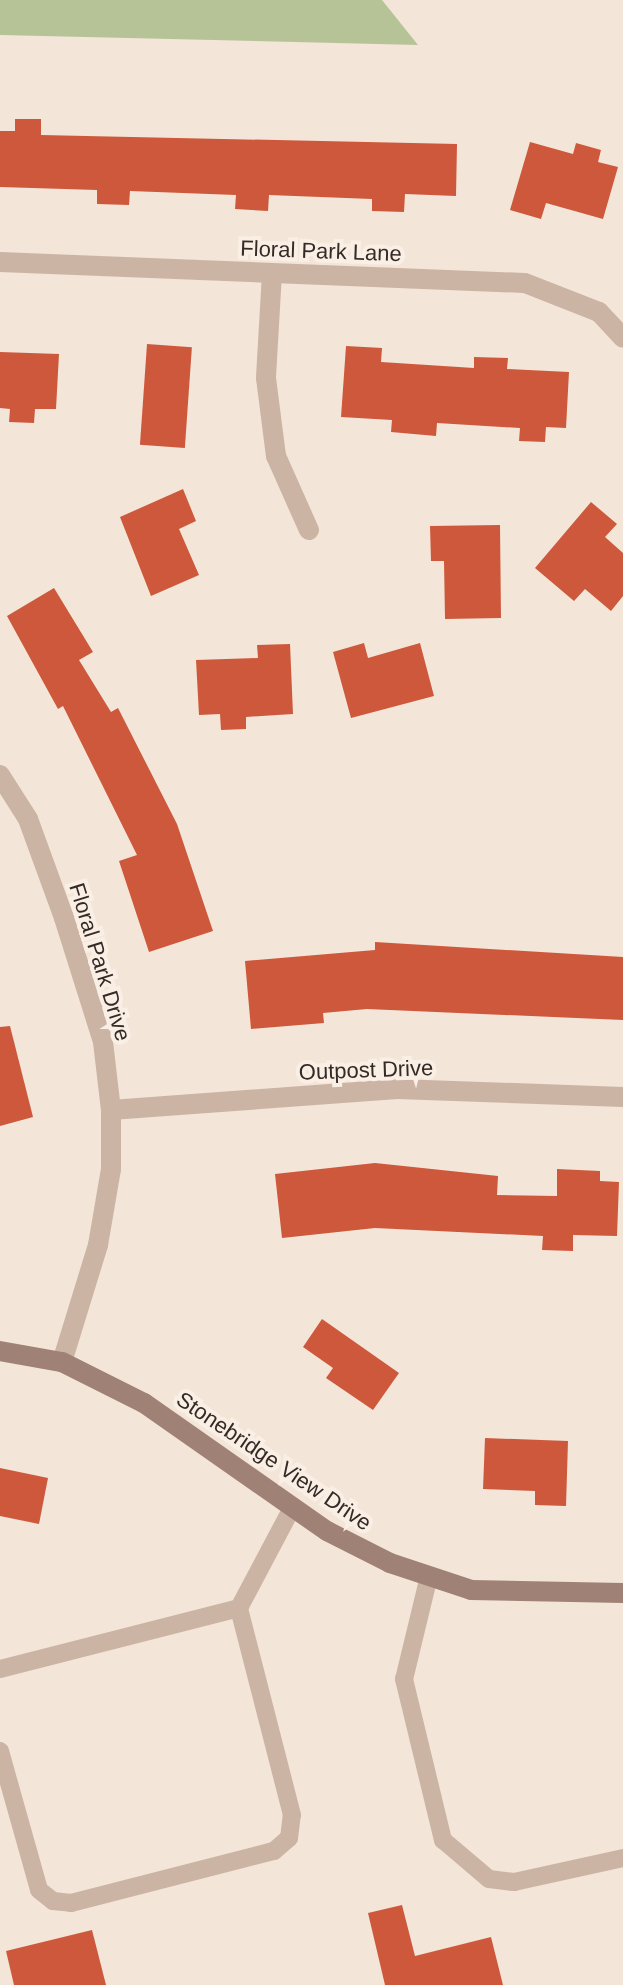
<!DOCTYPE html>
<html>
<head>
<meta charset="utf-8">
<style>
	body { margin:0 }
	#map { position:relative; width:623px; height:1985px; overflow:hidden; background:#f3e5d8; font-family:Helvetica,sans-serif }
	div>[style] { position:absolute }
	.green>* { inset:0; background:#b6c397 }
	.building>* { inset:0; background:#ce583b; transform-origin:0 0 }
	.lane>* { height:18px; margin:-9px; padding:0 9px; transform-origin:9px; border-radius:9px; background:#ccb4a4 }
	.street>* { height:20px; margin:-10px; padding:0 10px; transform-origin:10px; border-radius:10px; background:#ccb4a4 }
	.secondary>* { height:20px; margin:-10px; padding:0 10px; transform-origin:10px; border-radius:10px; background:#9f8275 }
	span { translate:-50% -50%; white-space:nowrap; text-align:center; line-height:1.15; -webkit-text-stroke:8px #faefe5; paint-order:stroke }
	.street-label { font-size:22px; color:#362a26 }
</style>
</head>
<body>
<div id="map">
	<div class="green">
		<i style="clip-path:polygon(0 0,382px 0,418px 45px,0 35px)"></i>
	</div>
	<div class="building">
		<i style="clip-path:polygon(15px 119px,41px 119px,41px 135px,457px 144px,456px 196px,405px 194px,404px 212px,372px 211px,372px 199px,269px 195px,268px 211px,235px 209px,236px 195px,130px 191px,129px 205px,97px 204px,97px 190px,0 187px,0 131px,15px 131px)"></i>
		<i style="clip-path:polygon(530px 142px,573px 154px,576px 143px,601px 150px,598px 162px,618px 167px,603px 219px,546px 203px,541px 219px,510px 210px)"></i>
		<i style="left:147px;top:344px;width:45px;height:101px;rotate:4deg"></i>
		<i style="clip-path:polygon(346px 346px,382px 348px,381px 362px,474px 368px,474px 357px,508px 358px,507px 369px,569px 372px,566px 428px,546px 427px,545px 442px,519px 441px,520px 428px,437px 423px,436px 436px,391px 432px,392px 420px,341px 417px)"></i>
		<i style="clip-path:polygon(0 352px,59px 354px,56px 409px,35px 409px,34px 423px,9px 422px,10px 409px,0 408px)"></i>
		<i style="clip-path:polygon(183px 489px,196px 521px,179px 529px,199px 575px,151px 596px,120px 517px)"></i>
		<i style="clip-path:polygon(591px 502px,617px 524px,605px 537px,623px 553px,623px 596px,611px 611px,585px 589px,574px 601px,535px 568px)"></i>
		<i style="clip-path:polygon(500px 525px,501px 618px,445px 619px,444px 561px,431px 561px,430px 526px)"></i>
		<i style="clip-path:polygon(54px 588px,93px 652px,79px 660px,111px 712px,118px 708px,177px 824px,213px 931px,149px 952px,119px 861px,137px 855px,63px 706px,58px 709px,7px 616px)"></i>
		<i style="clip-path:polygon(364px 643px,368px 658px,420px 643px,434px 696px,351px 718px,333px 652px)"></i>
		<i style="clip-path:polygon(290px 644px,293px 714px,246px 717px,246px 729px,221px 730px,220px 714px,199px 715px,196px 660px,258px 658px,257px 645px)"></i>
		<i style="clip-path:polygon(375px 942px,623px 957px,623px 1020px,367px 1009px,323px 1013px,324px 1023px,251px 1029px,245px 961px,375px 950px)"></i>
		<i style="clip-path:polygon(10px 1026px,33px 1117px,0 1126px,0 1027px)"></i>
		<i style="clip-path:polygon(375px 1163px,498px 1176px,497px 1195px,557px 1196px,557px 1169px,600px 1171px,600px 1181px,619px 1182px,617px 1236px,573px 1235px,573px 1251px,542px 1250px,543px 1236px,375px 1228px,282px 1238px,275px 1174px)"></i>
		<i style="clip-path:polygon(322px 1319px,399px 1373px,373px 1410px,326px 1378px,333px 1368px,303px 1347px)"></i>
		<i style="clip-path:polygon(485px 1438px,568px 1441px,566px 1506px,535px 1505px,535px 1491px,483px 1489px)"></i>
		<i style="clip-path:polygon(0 1468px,48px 1478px,39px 1524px,0 1516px)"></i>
		<i style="clip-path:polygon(402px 1905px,415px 1956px,491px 1937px,503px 1985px,385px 1985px,368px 1913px)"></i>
		<i style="clip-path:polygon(92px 1930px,106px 1985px,14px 1985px,6px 1951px)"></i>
	</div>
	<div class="lane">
		<i style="left:429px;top:1576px;width:106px;rotate:103.6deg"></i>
		<i style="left:404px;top:1679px;width:166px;rotate:76.4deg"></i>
		<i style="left:443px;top:1840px;width:60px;rotate:40.3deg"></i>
		<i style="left:489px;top:1879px;width:25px;rotate:7deg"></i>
		<i style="left:514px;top:1882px;width:112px;rotate:-12.4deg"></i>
		<i style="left:0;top:1669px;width:247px;rotate:-14.3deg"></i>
		<i style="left:0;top:1751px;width:144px;rotate:74.3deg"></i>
		<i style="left:39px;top:1890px;width:18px;rotate:38deg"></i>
		<i style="left:53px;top:1901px;width:18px;rotate:6deg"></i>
		<i style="left:71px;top:1903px;width:210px;rotate:-14.4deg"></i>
		<i style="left:274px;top:1851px;width:20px;rotate:-41deg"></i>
		<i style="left:289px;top:1838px;width:23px;rotate:-83deg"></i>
		<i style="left:292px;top:1815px;width:214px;rotate:-104.4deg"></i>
		<i style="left:239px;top:1608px;width:115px;rotate:-62.1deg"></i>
	</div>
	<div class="street">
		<i style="left:0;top:262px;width:525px;rotate:2.29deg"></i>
		<i style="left:525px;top:283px;width:79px;rotate:21.4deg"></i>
		<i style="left:599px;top:312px;width:35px;rotate:47deg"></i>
		<i style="left:272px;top:273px;width:105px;rotate:93.3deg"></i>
		<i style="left:266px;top:378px;width:79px;rotate:82.7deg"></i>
		<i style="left:276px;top:456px;width:81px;rotate:66deg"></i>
		<i style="left:0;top:775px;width:52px;rotate:57.5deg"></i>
		<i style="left:28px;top:819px;width:105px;rotate:70deg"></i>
		<i style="left:64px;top:918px;width:130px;rotate:72.5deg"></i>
		<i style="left:103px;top:1042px;width:68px;rotate:83.3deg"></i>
		<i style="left:111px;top:1110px;width:59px;rotate:90deg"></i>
		<i style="left:111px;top:1169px;width:77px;rotate:99.7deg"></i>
		<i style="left:98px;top:1245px;width:122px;rotate:107.1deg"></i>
		<i style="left:111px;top:1110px;width:287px;rotate:-4.2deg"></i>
		<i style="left:397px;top:1089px;width:226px;rotate:2deg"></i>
	</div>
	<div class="secondary">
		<i style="left:0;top:1351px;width:63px;rotate:10.1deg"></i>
		<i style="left:62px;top:1362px;width:92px;rotate:26.6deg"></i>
		<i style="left:144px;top:1403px;width:223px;rotate:35deg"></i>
		<i style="left:327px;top:1531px;width:71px;rotate:26.9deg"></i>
		<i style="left:390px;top:1563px;width:85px;rotate:18.4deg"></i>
		<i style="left:471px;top:1590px;width:152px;rotate:1.1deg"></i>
	</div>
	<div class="street-label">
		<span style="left:321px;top:251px;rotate:2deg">Floral Park Lane</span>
		<span style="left:100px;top:962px;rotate:73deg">Floral Park Drive</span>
		<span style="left:366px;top:1070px;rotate:-2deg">Outpost Drive</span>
		<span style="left:274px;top:1461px;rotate:34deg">Stonebridge View Drive</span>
	</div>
</div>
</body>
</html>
